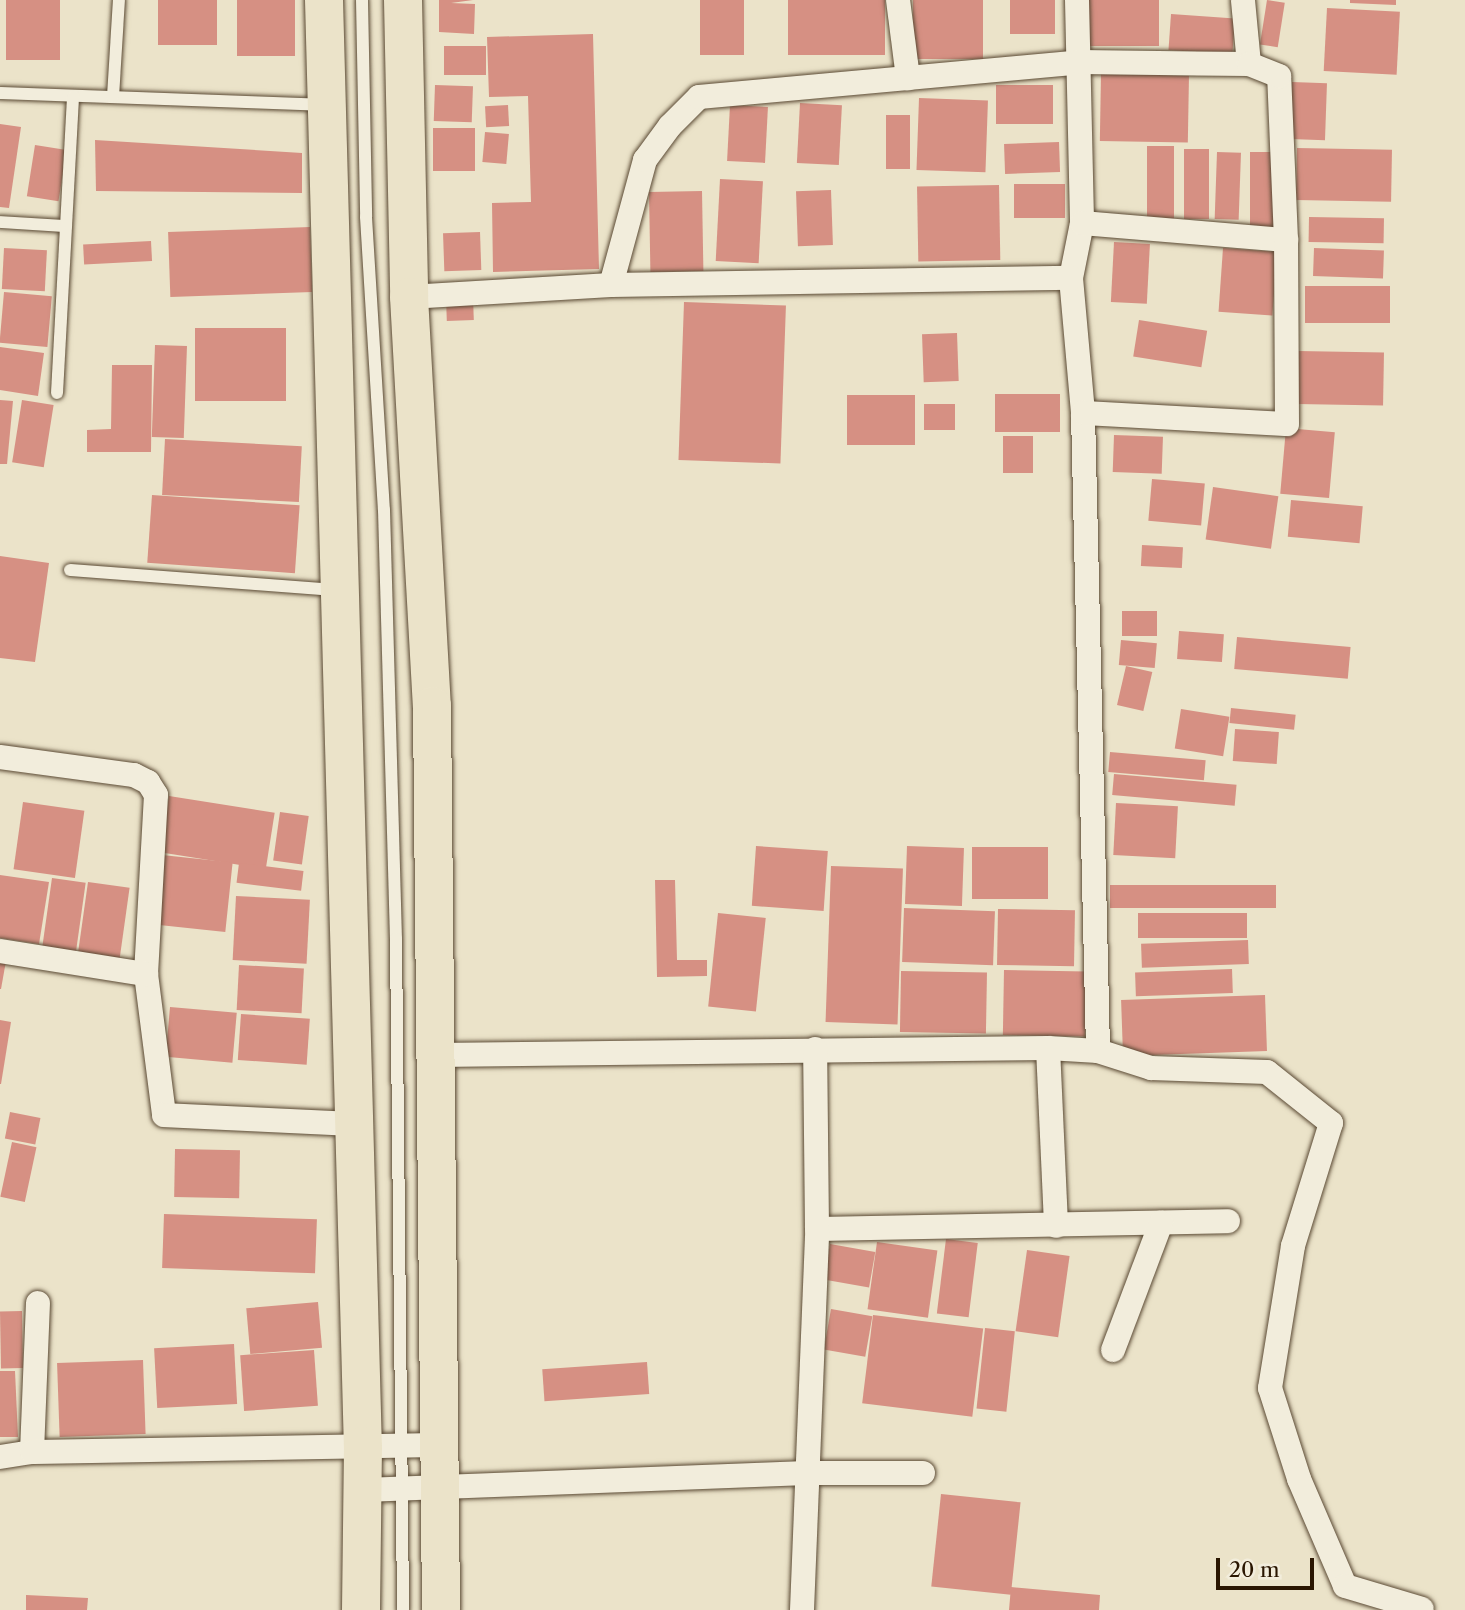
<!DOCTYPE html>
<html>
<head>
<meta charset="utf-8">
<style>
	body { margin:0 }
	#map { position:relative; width:1465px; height:1610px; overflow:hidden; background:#ebe3c9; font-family:"Libre Caslon Text",serif }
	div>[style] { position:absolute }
	.building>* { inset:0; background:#d69083; transform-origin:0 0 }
	.roads { filter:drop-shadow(0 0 2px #5a4933) drop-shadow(0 0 2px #5a4933) }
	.service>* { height:12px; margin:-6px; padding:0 6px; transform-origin:6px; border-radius:6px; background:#f2eddc }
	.minor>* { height:24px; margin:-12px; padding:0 12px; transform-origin:12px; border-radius:12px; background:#f2eddc }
	.primary>* { height:38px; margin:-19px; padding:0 19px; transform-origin:19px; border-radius:19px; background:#ebe3c9 }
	span { translate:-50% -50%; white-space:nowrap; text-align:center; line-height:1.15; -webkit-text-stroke:7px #f2eddc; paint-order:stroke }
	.scale { position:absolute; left:1216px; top:1558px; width:98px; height:32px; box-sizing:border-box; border:4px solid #2a1601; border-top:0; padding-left:9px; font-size:21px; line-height:24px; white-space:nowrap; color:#2a1601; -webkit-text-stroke:5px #f2eddc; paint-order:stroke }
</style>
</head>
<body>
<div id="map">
	<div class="building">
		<i style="left:6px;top:0;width:54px;height:60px"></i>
		<i style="left:158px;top:0;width:59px;height:45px"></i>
		<i style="left:237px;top:0;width:58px;height:56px"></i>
		<i style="clip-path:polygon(439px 0,473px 0,451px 3px,475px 4px,474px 34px,439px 32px)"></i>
		<i style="left:700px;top:0;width:44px;height:55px"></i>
		<i style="left:788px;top:0;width:97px;height:55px"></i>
		<i style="left:913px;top:0;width:70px;height:59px"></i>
		<i style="left:1010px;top:0;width:45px;height:34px"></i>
		<i style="left:1086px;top:0;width:73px;height:46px"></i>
		<i style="left:1267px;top:0;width:18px;height:45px;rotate:9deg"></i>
		<i style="clip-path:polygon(1350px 0,1396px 0,1396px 5px,1350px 3px)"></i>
		<i style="left:1327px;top:8px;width:73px;height:63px;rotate:3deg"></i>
		<i style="left:1171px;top:14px;width:64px;height:36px;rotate:4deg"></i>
		<i style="clip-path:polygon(593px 34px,599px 269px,493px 272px,492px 203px,531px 202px,528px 96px,489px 97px,487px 37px)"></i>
		<i style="left:444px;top:46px;width:42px;height:29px"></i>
		<i style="left:1101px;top:74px;width:88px;height:67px;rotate:1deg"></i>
		<i style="left:1292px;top:82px;width:35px;height:57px;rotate:2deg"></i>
		<i style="left:435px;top:85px;width:38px;height:36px;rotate:2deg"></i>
		<i style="left:1053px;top:85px;width:39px;height:57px;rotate:90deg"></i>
		<i style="left:919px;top:98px;width:69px;height:72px;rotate:2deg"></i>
		<i style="left:800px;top:103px;width:42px;height:60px;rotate:3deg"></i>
		<i style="left:508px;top:105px;width:21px;height:23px;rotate:87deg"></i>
		<i style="left:730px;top:105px;width:38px;height:56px;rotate:3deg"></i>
		<i style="left:886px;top:115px;width:24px;height:54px"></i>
		<i style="clip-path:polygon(0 124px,21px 127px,9px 208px,0 207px)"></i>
		<i style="left:475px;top:128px;width:43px;height:42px;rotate:90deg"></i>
		<i style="left:485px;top:132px;width:24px;height:30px;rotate:5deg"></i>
		<i style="clip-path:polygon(95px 140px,302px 153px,302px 193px,96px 191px)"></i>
		<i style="left:1059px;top:142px;width:30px;height:55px;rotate:88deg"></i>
		<i style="left:35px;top:145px;width:32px;height:52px;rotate:9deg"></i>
		<i style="left:1147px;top:146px;width:27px;height:75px"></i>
		<i style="left:1297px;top:148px;width:95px;height:52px;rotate:1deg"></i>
		<i style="left:1184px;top:149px;width:25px;height:70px"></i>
		<i style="left:1217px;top:152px;width:24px;height:67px;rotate:2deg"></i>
		<i style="left:1250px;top:152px;width:29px;height:75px"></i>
		<i style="left:720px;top:179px;width:43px;height:82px;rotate:3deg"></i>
		<i style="left:1014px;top:184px;width:51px;height:34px"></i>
		<i style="left:999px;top:185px;width:75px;height:82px;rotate:89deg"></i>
		<i style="left:831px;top:190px;width:55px;height:35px;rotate:88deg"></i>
		<i style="left:702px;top:191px;width:80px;height:53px;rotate:89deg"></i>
		<i style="left:1309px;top:217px;width:75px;height:25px;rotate:1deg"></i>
		<i style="left:310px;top:227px;width:65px;height:142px;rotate:88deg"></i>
		<i style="left:480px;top:232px;width:38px;height:37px;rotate:88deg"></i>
		<i style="left:151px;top:241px;width:20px;height:68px;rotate:87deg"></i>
		<i style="left:1114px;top:242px;width:36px;height:60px;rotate:3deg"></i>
		<i style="left:4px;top:248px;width:43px;height:41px;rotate:3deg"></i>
		<i style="left:1223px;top:248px;width:54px;height:64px;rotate:4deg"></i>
		<i style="left:1314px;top:248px;width:70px;height:28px;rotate:2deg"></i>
		<i style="left:1305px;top:286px;width:85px;height:37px"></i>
		<i style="left:4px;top:292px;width:48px;height:51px;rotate:5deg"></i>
		<i style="left:473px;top:297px;width:23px;height:27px;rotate:88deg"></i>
		<i style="left:684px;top:302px;width:102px;height:158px;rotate:2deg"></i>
		<i style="left:1139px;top:320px;width:69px;height:37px;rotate:9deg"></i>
		<i style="left:195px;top:328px;width:91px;height:73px"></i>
		<i style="left:957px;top:333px;width:48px;height:35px;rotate:88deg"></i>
		<i style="left:155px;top:345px;width:32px;height:92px;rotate:2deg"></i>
		<i style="clip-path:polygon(0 347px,44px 353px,38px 396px,0 390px)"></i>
		<i style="left:1298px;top:351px;width:86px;height:53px;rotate:1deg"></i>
		<i style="clip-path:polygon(112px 365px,152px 365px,151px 452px,87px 452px,87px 430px,111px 429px)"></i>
		<i style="left:995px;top:394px;width:65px;height:38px"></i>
		<i style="left:847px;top:395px;width:68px;height:50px"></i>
		<i style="clip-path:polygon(0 400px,13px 401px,7px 464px,0 464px)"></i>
		<i style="left:22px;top:400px;width:32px;height:63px;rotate:9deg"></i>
		<i style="left:924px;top:404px;width:31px;height:26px"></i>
		<i style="left:1286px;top:428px;width:49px;height:66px;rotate:5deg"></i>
		<i style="left:1114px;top:435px;width:49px;height:37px;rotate:2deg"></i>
		<i style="left:1033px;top:436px;width:37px;height:30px;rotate:90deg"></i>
		<i style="left:165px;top:439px;width:137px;height:56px;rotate:3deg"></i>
		<i style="left:1152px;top:479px;width:53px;height:42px;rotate:5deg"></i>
		<i style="left:1213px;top:487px;width:66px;height:53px;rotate:8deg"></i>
		<i style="left:152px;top:495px;width:148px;height:68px;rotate:4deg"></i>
		<i style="left:1291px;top:500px;width:72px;height:37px;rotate:5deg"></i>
		<i style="left:1142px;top:545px;width:41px;height:21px;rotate:3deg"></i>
		<i style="clip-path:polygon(0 556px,49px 563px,35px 662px,0 658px)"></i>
		<i style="left:1122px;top:611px;width:35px;height:25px"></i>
		<i style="left:1179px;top:631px;width:45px;height:28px;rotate:4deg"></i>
		<i style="left:1237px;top:637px;width:114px;height:32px;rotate:5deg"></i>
		<i style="left:1121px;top:640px;width:36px;height:25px;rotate:5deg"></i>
		<i style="left:1126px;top:666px;width:27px;height:40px;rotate:13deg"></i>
		<i style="left:1231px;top:708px;width:65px;height:15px;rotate:6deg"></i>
		<i style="left:1181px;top:709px;width:49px;height:40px;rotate:9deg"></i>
		<i style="left:1235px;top:729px;width:44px;height:32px;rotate:4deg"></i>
		<i style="left:1110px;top:752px;width:96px;height:20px;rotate:5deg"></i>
		<i style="left:1114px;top:774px;width:123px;height:21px;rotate:5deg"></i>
		<i style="left:169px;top:796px;width:107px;height:57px;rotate:9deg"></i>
		<i style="left:23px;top:802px;width:62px;height:68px;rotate:8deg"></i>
		<i style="left:1116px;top:803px;width:62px;height:52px;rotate:3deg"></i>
		<i style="left:280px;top:812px;width:29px;height:49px;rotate:8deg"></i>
		<i style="left:756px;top:846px;width:72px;height:60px;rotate:4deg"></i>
		<i style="left:907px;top:846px;width:57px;height:58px;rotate:2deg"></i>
		<i style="left:972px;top:847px;width:76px;height:52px"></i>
		<i style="left:162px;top:855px;width:71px;height:70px;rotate:6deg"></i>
		<i style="left:239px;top:863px;width:65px;height:20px;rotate:7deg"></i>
		<i style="left:831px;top:866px;width:72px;height:156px;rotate:2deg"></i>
		<i style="clip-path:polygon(0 875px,49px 882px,39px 944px,0 938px)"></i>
		<i style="left:52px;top:878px;width:34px;height:71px;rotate:8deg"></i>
		<i style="clip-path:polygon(655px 880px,675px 880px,677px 960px,707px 960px,707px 976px,657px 977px)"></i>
		<i style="left:88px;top:882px;width:42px;height:73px;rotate:8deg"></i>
		<i style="left:1276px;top:885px;width:23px;height:166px;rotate:90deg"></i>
		<i style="left:236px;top:896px;width:74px;height:64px;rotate:3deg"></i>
		<i style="left:904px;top:908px;width:91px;height:54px;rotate:2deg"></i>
		<i style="left:998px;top:909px;width:77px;height:56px;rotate:1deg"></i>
		<i style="left:718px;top:913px;width:48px;height:94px;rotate:6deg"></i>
		<i style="left:1247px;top:913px;width:25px;height:109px;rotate:90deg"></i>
		<i style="left:1248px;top:940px;width:24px;height:107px;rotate:88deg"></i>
		<i style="clip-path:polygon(0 960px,6px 961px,1px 989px,0 989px)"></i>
		<i style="left:239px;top:965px;width:65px;height:45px;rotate:3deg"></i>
		<i style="left:1232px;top:969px;width:24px;height:97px;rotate:88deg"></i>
		<i style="left:1004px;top:970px;width:82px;height:65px;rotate:1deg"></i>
		<i style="left:901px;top:971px;width:86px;height:61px;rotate:1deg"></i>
		<i style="left:1265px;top:995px;width:56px;height:144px;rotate:88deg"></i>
		<i style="left:170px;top:1007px;width:67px;height:50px;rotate:5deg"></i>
		<i style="left:241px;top:1014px;width:69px;height:46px;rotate:4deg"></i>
		<i style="clip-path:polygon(0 1020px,11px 1022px,1px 1084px,0 1084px)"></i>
		<i style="left:10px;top:1112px;width:31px;height:27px;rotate:11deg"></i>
		<i style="left:12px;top:1142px;width:25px;height:56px;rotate:12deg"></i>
		<i style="left:175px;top:1149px;width:65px;height:48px;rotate:1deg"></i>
		<i style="left:164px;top:1214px;width:153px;height:54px;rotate:2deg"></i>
		<i style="left:946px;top:1239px;width:32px;height:75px;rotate:7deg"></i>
		<i style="left:877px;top:1242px;width:61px;height:68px;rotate:8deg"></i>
		<i style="left:830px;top:1244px;width:46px;height:36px;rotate:10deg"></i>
		<i style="left:1027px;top:1250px;width:43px;height:82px;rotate:8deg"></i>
		<i style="left:318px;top:1302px;width:46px;height:72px;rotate:85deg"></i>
		<i style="left:831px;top:1309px;width:42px;height:41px;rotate:10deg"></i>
		<i style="left:22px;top:1311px;width:57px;height:22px;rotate:89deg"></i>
		<i style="left:873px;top:1315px;width:111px;height:89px;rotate:7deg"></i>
		<i style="left:985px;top:1328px;width:30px;height:81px;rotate:6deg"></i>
		<i style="left:234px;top:1344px;width:60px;height:80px;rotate:87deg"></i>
		<i style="left:314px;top:1350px;width:56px;height:74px;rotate:86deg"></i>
		<i style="left:143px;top:1360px;width:74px;height:86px;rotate:88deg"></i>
		<i style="left:647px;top:1362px;width:32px;height:105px;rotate:86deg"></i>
		<i style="clip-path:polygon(0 1371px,15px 1371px,18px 1437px,0 1437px)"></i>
		<i style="left:941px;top:1494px;width:80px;height:93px;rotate:6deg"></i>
		<i style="clip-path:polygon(1011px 1587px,1100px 1595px,1099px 1610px,1009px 1610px)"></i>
		<i style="clip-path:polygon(26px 1595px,88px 1598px,87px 1610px,26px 1610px)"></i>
	</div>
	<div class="roads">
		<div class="service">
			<i style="left:362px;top:0;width:217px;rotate:88.9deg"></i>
			<i style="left:366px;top:217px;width:294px;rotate:86.5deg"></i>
			<i style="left:384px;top:510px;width:429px;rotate:88.4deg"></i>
			<i style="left:396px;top:939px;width:671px;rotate:89.4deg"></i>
			<i style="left:0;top:93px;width:322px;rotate:2.1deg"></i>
			<i style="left:113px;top:97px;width:97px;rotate:-86.5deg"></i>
			<i style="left:0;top:222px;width:66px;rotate:3.5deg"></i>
			<i style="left:57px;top:393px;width:297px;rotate:-86.9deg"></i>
			<i style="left:70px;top:570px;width:266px;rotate:4.3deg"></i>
		</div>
		<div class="minor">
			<i style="left:898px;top:0;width:79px;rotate:82.7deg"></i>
			<i style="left:1077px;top:0;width:223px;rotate:88.7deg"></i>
			<i style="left:1082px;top:223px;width:56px;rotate:101.3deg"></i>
			<i style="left:1071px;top:278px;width:136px;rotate:84.9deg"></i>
			<i style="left:1083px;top:413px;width:638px;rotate:88.65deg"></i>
			<i style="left:1082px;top:223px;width:205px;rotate:4.8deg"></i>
			<i style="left:611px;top:285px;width:130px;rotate:-74.8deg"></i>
			<i style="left:645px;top:160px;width:42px;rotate:-53.7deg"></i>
			<i style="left:670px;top:126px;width:41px;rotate:-45deg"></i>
			<i style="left:699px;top:97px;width:383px;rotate:-5.2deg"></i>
			<i style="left:1080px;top:62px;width:169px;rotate:0.7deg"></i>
			<i style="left:1249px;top:64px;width:64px;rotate:-95.4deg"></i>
			<i style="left:409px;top:297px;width:202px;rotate:-3.4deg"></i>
			<i style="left:611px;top:285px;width:460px;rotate:-0.9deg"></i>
			<i style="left:1083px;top:413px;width:204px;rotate:3.1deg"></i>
			<i style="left:1287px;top:424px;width:184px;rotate:-90.3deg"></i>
			<i style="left:1286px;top:240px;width:164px;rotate:-92.4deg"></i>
			<i style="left:1279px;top:76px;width:32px;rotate:-158deg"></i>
			<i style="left:0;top:757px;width:135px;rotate:7.7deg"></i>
			<i style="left:134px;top:775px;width:16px;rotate:27deg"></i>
			<i style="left:148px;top:782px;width:15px;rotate:58deg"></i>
			<i style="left:156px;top:795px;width:179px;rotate:93.2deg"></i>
			<i style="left:146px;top:974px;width:142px;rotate:82.7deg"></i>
			<i style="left:164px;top:1115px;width:188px;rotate:2.7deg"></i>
			<i style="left:0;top:951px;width:148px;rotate:9deg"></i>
			<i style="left:1048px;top:1048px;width:178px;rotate:87.4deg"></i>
			<i style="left:436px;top:1055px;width:612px;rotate:-0.66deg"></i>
			<i style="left:1048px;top:1048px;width:50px;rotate:3.4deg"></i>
			<i style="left:1098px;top:1051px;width:56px;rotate:17.8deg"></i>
			<i style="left:1151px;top:1068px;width:116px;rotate:2deg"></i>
			<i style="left:1267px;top:1072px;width:82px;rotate:38.6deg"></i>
			<i style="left:1331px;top:1123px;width:129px;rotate:107.2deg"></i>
			<i style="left:1293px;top:1246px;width:144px;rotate:99.2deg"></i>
			<i style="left:1270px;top:1388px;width:96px;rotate:72.3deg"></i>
			<i style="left:1299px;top:1479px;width:116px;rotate:66.7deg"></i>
			<i style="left:1345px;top:1586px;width:80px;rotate:16.6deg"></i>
			<i style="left:817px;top:1229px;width:411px;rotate:-1.1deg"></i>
			<i style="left:1113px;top:1350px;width:136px;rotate:-69.3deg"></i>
			<i style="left:32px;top:1452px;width:149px;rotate:-87.7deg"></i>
			<i style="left:0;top:1457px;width:32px;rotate:-9deg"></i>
			<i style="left:32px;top:1452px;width:408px;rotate:-1deg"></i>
			<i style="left:364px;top:1490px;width:443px;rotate:-2.2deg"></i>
			<i style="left:807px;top:1473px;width:116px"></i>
			<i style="left:802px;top:1610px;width:381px;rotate:-87.7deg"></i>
			<i style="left:817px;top:1229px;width:180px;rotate:-90.6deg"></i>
		</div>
		<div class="primary">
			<i style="left:324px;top:0;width:1447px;rotate:88.46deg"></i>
			<i style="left:363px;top:1446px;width:164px;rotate:90.7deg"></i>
			<i style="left:403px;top:0;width:297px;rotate:88.8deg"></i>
			<i style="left:409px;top:297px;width:410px;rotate:86.8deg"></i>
			<i style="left:432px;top:706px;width:904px;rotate:89.43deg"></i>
		</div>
	</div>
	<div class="scale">20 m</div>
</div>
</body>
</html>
